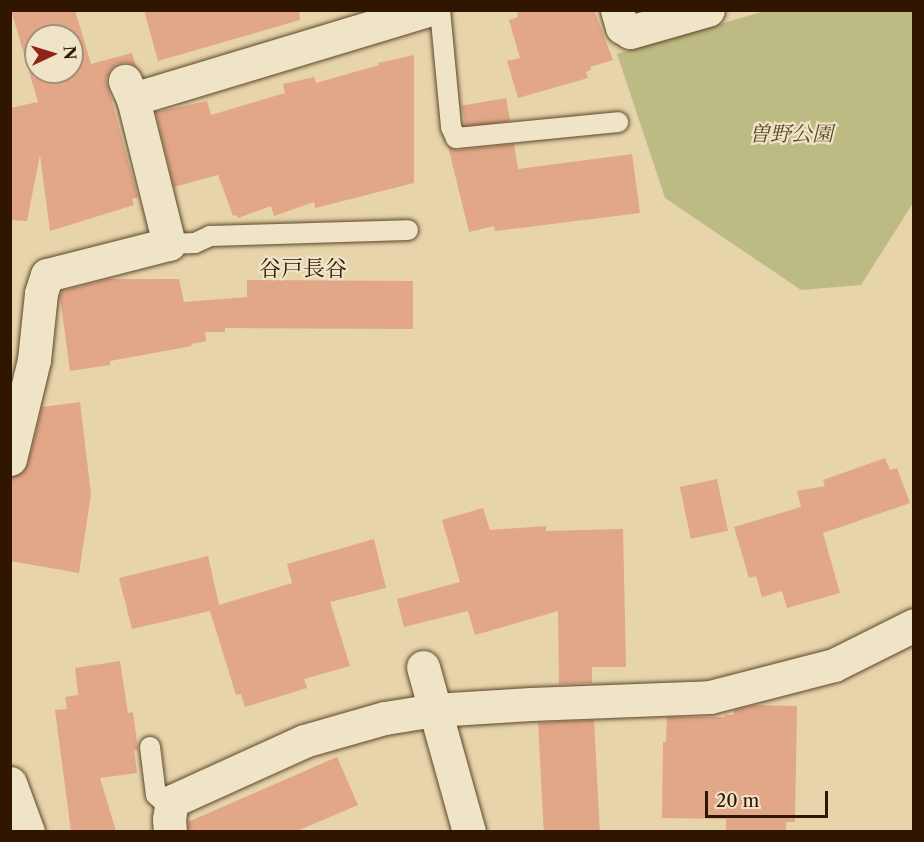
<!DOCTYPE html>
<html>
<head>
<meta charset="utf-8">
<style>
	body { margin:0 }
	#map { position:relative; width:924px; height:842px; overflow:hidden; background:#e7d4aa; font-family:"Libre Caslon Text","Noto Serif JP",serif }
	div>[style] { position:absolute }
	.green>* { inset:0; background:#bdbb84 }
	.building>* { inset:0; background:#e2a688; transform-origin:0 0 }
	.roads { filter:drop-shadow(0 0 2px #5e462a) drop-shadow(0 0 2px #5e462a) }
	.service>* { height:20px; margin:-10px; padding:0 10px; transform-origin:10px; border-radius:10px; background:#efe3c8 }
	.minor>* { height:33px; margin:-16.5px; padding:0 16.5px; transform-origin:16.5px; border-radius:16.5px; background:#efe3c8 }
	span { translate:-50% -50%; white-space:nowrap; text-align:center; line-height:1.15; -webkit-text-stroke:4.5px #efe3c8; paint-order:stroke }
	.park-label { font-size:21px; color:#5a4828; font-style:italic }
	.neighbourhood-label { font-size:22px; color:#301600 }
	.frame { position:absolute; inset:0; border:12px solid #301600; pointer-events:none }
	.north { position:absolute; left:24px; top:24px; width:60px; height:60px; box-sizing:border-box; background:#efe3c8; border:2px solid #a39178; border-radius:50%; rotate:86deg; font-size:16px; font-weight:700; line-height:24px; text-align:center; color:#301600 }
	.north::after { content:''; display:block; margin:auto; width:21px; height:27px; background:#8f2418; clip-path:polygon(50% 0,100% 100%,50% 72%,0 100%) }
	.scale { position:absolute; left:705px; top:791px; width:123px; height:27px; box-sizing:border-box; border:3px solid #301600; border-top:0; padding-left:8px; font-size:18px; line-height:21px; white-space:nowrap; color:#301600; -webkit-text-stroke:4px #efe3c8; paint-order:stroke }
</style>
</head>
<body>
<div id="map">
	<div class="green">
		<i style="clip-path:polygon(765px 11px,913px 11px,913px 203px,861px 285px,801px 290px,665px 198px,617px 54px)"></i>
	</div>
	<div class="building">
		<i style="clip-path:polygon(evenodd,11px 10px,75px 10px,91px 64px,132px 53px,136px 66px,126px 62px,117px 64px,110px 70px,106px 80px,138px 197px,132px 199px,134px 205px,50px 231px,40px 155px,27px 221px,10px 220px,10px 108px,38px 102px,11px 10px,36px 36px,72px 36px,72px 72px,36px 72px,36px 36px)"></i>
		<i style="clip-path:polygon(144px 10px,299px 10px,300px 20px,158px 61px)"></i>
		<i style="clip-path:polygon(517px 10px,594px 10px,613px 60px,590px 67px,591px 70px,586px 72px,588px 78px,518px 98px,507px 61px,520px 58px,509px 20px,518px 17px)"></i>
		<i style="clip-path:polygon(414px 55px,414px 183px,315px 208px,314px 202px,274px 216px,271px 206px,238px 218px,237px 215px,233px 216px,218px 175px,174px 187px,156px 112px,207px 101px,211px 115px,285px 93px,283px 84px,314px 77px,316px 83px,379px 65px,378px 63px)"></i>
		<i style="left:506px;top:98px;width:23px;height:45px;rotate:80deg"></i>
		<i style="clip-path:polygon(514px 144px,518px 169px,632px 154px,640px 213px,495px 231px,494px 226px,469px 232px,448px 146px,457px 150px)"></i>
		<i style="clip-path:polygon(109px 279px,179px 279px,184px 302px,247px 297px,247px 280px,413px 281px,413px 329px,225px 328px,225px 332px,205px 332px,206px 341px,191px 344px,192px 346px,110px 361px,110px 365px,70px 371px,60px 297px,62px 291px)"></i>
		<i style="clip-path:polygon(80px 402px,91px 494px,79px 573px,10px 561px,10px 477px,23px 472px,28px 464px,42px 407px)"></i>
		<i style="clip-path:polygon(885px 458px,890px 470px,897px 468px,910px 503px,823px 533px,840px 593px,787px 608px,782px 591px,762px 597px,756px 576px,749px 578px,734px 527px,801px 507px,797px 491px,825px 486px,823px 480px)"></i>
		<i style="left:717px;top:479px;width:53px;height:38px;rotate:78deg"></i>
		<i style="clip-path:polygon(483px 508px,490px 530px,546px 526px,546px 531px,623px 529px,626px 667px,592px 667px,592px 683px,559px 684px,558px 611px,475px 635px,468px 611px,404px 627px,397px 599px,460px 582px,442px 520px)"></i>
		<i style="clip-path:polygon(374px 539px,386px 588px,330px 602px,350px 666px,304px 679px,307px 688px,245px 707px,241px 694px,236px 695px,210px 611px,132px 629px,119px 578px,208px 556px,219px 605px,292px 583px,287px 564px)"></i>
		<i style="clip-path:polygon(120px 661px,128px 713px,133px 712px,138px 750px,134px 750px,137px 773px,100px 778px,116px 831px,71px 831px,55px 710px,67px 709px,65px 697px,78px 695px,75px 668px)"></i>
		<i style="clip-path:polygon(756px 705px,797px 706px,795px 822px,786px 822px,786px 831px,726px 831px,726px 819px,662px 818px,663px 742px,666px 742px,667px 717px,725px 717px,725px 715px,734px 715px,734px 710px)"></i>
		<i style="left:594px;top:720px;width:111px;height:56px;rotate:87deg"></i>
		<i style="clip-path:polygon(337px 757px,358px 805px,297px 831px,189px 831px,188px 822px)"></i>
	</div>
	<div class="roads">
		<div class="service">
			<i style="left:440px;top:10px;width:118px;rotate:84.6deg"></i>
			<i style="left:451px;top:127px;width:12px;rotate:66deg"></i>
			<i style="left:456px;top:138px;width:163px;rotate:-5.6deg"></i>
			<i style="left:169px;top:244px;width:26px;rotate:-2deg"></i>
			<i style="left:195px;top:243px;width:17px;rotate:-25deg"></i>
			<i style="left:210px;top:236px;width:198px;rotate:-1.7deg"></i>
			<i style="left:150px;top:747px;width:48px;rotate:82.9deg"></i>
			<i style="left:156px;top:795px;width:20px;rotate:41deg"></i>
		</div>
		<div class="minor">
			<i style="left:617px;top:10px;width:18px;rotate:74deg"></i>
			<i style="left:622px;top:27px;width:9px;rotate:32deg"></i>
			<i style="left:630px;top:32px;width:81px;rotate:-15.8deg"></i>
			<i style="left:133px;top:99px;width:307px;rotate:-16.8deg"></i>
			<i style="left:10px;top:459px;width:102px;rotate:-76.4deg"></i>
			<i style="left:34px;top:360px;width:67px;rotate:-84deg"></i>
			<i style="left:41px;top:293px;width:19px;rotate:-72deg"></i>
			<i style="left:47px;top:275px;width:126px;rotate:-14.3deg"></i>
			<i style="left:169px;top:244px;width:149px;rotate:-103.9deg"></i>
			<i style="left:133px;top:99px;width:20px;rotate:-114deg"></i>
			<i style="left:423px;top:667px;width:171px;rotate:74.4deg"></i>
			<i style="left:10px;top:783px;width:52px;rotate:69.8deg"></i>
			<i style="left:170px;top:832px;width:13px;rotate:-94deg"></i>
			<i style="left:169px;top:819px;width:18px;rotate:-81deg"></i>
			<i style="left:172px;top:801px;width:145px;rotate:-24.4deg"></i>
			<i style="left:304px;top:741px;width:84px;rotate:-15.9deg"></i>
			<i style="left:385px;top:718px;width:50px;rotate:-9.3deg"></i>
			<i style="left:434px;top:710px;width:97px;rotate:-3.5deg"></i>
			<i style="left:531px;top:704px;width:179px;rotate:-2.2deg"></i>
			<i style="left:710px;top:697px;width:128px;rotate:-14.5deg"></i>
			<i style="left:834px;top:665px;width:89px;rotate:-26.6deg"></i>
		</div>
	</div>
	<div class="park-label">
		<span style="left:791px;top:134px">曽野公園</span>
	</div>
	<div class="neighbourhood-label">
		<span style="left:303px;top:269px">谷戸長谷</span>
	</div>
	<div class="frame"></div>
	<div class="north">N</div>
	<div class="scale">20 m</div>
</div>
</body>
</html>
